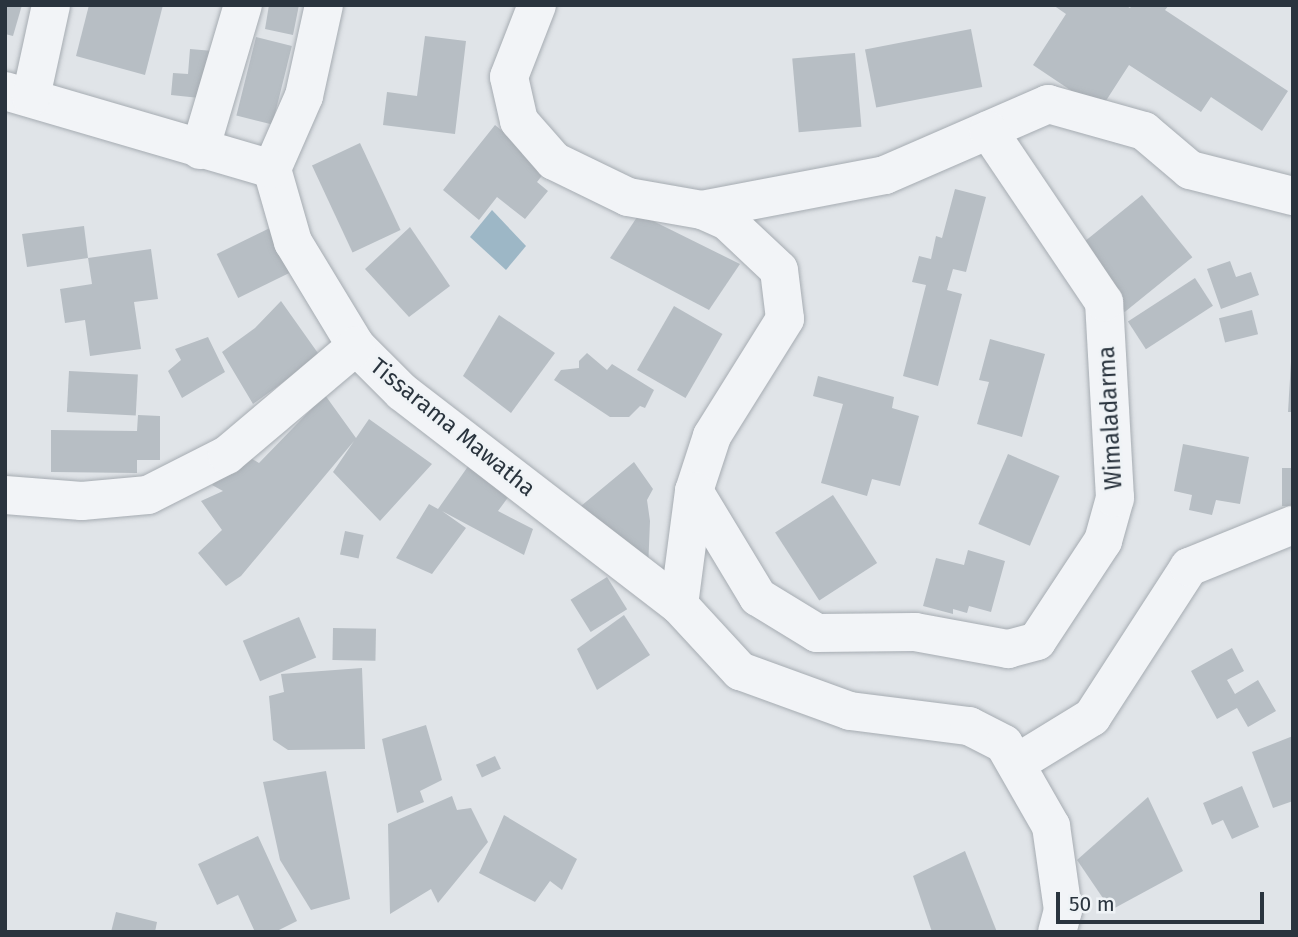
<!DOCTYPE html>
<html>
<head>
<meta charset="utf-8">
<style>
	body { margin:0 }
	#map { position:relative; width:1298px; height:937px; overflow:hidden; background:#e0e4e8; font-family:"Fira Sans",sans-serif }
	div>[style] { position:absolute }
	.water>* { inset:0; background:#9db7c6 }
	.building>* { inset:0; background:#b7bec4; transform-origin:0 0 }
	.roads { filter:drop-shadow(0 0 2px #a6acb2) drop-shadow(0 0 2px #a6acb2) }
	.minor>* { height:38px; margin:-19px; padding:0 19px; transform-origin:19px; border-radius:19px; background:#f2f4f7 }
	span { translate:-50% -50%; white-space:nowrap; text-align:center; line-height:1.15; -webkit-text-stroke:5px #eff3f6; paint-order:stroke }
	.street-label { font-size:23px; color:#2a343e }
	.frame { position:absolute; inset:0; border:7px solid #2a343e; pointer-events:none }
	.scale { position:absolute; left:1056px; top:892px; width:208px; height:32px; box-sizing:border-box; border:4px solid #2a343e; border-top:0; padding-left:9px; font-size:21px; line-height:24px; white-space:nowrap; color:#2a343e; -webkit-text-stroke:5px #eff3f6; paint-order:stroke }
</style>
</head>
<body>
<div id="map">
	<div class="water">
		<i style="clip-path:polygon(492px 210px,526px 246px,506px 270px,470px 237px)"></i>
	</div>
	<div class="building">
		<i style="clip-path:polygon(5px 5px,22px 5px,13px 36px,5px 34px)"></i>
		<i style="clip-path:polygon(89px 5px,163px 5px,145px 75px,76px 56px)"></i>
		<i style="clip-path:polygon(269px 5px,299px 5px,293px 35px,265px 29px)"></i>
		<i style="clip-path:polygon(1053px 5px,1125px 5px,1130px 8px,1132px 5px,1169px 5px,1165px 10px,1288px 91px,1262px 131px,1211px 97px,1201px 112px,1129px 65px,1100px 110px,1033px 65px,1066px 14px)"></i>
		<i style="left:971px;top:29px;width:59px;height:108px;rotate:79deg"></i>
		<i style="clip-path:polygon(425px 36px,466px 41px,455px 134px,383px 125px,387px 92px,417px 96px)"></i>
		<i style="left:256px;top:37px;width:37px;height:81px;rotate:14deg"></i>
		<i style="clip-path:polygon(190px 49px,213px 51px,209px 99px,171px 95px,173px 73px,188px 74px)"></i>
		<i style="left:855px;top:53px;width:74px;height:63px;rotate:85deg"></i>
		<i style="clip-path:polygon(495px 125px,548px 168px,537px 182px,548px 191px,525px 219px,497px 197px,479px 220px,443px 190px)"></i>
		<i style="left:360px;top:143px;width:96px;height:53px;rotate:65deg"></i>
		<i style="clip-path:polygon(955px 189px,986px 197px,966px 272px,953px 269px,947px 290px,962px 294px,938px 386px,903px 376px,926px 285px,912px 282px,919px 256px,931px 259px,936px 236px,942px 238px)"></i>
		<i style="left:1142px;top:195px;width:80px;height:87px;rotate:51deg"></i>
		<i style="clip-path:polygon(639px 214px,740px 264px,709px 310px,610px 258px)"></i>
		<i style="left:276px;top:225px;width:49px;height:66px;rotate:64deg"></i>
		<i style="clip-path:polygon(84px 226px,88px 258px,151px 249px,158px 299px,134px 302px,141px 349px,90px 356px,85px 320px,65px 323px,60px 289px,92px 284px,88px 258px,27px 267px,22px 234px)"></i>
		<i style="clip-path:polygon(410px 227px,450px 286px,409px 317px,365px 269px)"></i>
		<i style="clip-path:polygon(1230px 261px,1236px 277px,1251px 272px,1259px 295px,1221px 309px,1207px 269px)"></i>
		<i style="left:1195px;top:278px;width:33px;height:80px;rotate:57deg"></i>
		<i style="clip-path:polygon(281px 301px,320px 356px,253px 404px,222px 352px,255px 328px)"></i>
		<i style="left:674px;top:306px;width:56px;height:74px;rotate:30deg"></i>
		<i style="left:1252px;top:310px;width:25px;height:34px;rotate:76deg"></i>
		<i style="clip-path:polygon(499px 315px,555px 353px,511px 413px,463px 376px)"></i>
		<i style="clip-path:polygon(208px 337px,225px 372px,182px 398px,168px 371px,181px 360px,175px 349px)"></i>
		<i style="clip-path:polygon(990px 339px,1045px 354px,1022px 437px,977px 424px,989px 382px,979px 380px)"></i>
		<i style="clip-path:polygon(587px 353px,607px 370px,612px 364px,654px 390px,645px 408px,640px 406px,629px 417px,610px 417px,554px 380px,561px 370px,579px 368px,579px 361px)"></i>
		<i style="clip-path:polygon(1291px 362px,1293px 362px,1293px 412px,1288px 412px)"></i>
		<i style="left:69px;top:371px;width:69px;height:41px;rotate:3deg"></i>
		<i style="clip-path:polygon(818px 376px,894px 397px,892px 408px,919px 416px,900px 486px,872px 479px,867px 496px,821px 483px,843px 404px,813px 396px)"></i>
		<i style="clip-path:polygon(325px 395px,356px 438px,369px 419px,432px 464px,380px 521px,333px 472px,354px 441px,241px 576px,226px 586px,198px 553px,222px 530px,201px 501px,223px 491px,212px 485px,242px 453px,259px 463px)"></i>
		<i style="clip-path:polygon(138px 415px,160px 416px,160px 460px,137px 460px,137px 473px,51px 472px,51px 430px,137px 431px)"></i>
		<i style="clip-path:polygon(1183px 444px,1249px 457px,1240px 504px,1216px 500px,1212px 515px,1189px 510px,1192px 495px,1174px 491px)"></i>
		<i style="left:1008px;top:454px;width:56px;height:76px;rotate:23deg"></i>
		<i style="clip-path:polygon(476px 455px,515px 488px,498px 511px,533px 529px,524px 555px,442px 511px,466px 528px,432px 574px,396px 558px,429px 504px,438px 509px)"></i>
		<i style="clip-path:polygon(634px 462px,653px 489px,647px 500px,650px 521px,648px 570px,581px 506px)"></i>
		<i style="left:1293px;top:468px;width:38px;height:11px;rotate:90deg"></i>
		<i style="left:833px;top:495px;width:81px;height:69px;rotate:57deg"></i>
		<i style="left:345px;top:531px;width:19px;height:24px;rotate:12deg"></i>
		<i style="clip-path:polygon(968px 550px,1005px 561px,991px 612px,969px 606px,967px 613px,953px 609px,953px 614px,923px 606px,936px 558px,964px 565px)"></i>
		<i style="left:607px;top:577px;width:38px;height:43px;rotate:58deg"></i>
		<i style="clip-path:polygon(624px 615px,650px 655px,597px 690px,577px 649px)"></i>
		<i style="left:299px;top:617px;width:44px;height:61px;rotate:67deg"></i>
		<i style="left:333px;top:628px;width:43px;height:32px;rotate:1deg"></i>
		<i style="clip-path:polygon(1232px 648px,1244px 671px,1227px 680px,1235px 694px,1258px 680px,1276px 711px,1248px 727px,1237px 708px,1217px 719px,1191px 671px)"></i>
		<i style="clip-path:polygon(362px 668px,365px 749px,288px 750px,273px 740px,269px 696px,284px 692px,281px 674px)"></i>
		<i style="clip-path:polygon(426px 725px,442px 780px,420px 791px,424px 802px,397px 813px,382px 739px)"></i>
		<i style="clip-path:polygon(1293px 736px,1293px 801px,1273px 808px,1252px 752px)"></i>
		<i style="left:495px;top:756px;width:14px;height:21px;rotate:65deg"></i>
		<i style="clip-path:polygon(326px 771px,350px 899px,311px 910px,280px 860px,263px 782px)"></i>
		<i style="clip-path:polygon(1242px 786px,1259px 827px,1232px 839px,1223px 820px,1212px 825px,1203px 803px)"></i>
		<i style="clip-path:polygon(452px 796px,457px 810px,471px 808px,488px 842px,438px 903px,431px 889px,390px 914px,388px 824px)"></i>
		<i style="clip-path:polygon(1148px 797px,1183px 871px,1111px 910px,1077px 860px)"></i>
		<i style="clip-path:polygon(504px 815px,577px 859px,562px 890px,550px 881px,535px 902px,479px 873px)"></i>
		<i style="clip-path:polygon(258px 836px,297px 921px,275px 932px,255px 932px,238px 895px,217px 905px,198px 864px)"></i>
		<i style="clip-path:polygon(965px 851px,997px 932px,932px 932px,913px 876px)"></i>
		<i style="clip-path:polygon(116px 912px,157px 922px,155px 932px,111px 932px)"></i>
	</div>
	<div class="roads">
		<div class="minor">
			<i style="left:324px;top:5px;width:93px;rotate:102.4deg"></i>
			<i style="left:304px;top:96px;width:80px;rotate:113.7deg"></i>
			<i style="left:272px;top:169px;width:76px;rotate:74deg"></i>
			<i style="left:293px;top:242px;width:122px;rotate:58.8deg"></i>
			<i style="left:356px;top:346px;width:65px;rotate:45deg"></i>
			<i style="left:402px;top:392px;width:349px;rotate:37.6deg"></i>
			<i style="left:679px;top:605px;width:90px;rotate:47.3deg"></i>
			<i style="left:740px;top:671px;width:117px;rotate:20deg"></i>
			<i style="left:850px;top:711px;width:120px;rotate:7.2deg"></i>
			<i style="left:969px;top:726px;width:39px;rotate:27deg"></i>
			<i style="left:1004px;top:744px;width:95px;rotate:60.2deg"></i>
			<i style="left:1051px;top:826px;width:85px;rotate:81.9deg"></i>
			<i style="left:1063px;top:910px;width:23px;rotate:105deg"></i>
			<i style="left:537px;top:5px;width:77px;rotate:111.3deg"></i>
			<i style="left:509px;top:77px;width:45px;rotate:77.2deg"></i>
			<i style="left:519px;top:121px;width:53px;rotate:48.8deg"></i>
			<i style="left:554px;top:161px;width:82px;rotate:25.9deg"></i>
			<i style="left:628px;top:197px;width:75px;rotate:10deg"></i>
			<i style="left:702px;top:210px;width:27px;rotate:24deg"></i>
			<i style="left:727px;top:221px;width:71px;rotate:43.3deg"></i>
			<i style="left:779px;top:270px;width:49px;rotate:83deg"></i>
			<i style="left:785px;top:319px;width:138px;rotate:122deg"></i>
			<i style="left:712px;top:436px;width:58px;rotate:108.1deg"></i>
			<i style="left:694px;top:491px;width:115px;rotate:97.5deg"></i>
			<i style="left:5px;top:91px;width:278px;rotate:16.3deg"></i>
			<i style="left:31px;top:97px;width:94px;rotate:-77.7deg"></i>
			<i style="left:200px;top:150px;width:151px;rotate:-73.5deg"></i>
			<i style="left:702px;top:210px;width:186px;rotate:-10.8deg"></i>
			<i style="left:885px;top:175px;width:178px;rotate:-23.5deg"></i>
			<i style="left:1048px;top:104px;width:100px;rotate:15.7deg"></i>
			<i style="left:1144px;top:131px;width:60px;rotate:40.3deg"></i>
			<i style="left:1190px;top:170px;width:106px;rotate:14.2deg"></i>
			<i style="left:694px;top:491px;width:124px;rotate:58.9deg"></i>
			<i style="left:758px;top:597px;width:69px;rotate:31.4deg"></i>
			<i style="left:817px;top:633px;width:98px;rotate:-0.6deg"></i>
			<i style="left:915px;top:632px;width:95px;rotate:10.4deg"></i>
			<i style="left:1008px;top:649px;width:30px;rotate:-15deg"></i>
			<i style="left:1037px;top:641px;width:120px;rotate:-56.6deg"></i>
			<i style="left:1103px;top:541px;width:45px;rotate:-74.4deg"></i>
			<i style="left:1115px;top:498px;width:196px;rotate:-93.2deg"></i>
			<i style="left:1104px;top:302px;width:207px;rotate:-124deg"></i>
			<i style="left:5px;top:495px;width:77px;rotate:4.5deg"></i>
			<i style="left:82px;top:501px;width:66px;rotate:-5.2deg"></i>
			<i style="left:148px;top:495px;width:89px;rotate:-26.9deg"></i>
			<i style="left:227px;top:455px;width:169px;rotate:-40.2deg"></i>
			<i style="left:1017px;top:763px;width:88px;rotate:-31.5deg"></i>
			<i style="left:1092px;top:717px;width:179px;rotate:-57.1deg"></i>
			<i style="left:1189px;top:567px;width:112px;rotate:-22deg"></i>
		</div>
	</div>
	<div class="street-label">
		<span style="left:1110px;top:418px;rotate:-93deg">Wimaladarma</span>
		<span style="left:453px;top:427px;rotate:39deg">Tissarama Mawatha</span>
	</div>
	<div class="frame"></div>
	<div class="scale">50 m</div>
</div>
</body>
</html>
